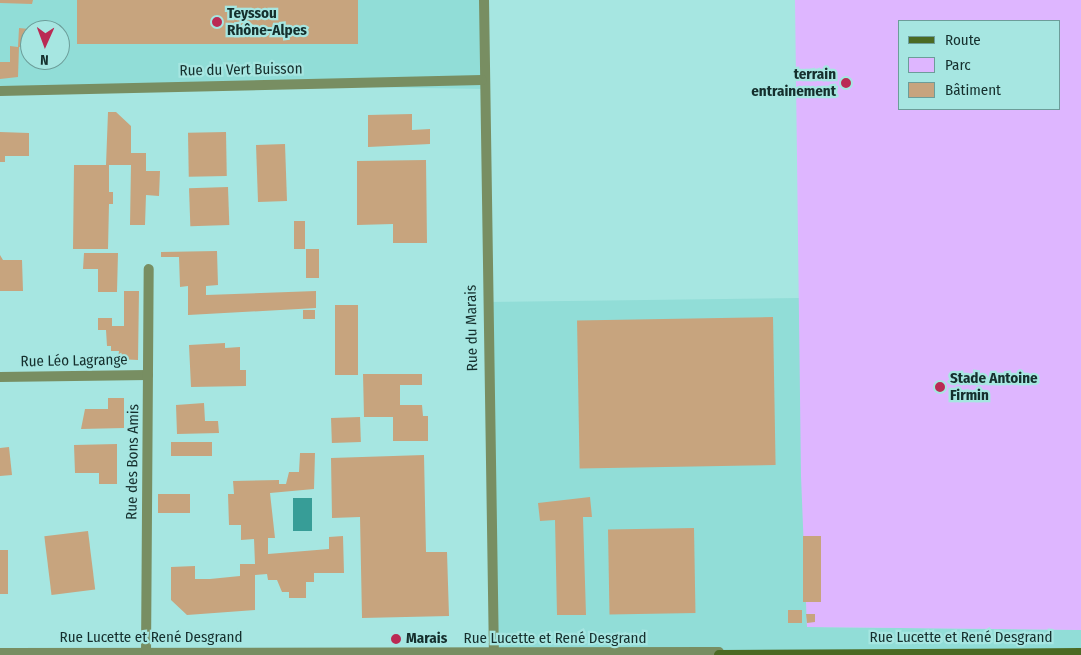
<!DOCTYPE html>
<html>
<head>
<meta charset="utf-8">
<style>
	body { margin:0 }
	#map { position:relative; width:1081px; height:655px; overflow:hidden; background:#a6e6e1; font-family:"Fira Sans Condensed",sans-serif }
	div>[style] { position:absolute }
	.built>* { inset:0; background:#91ddd7 }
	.green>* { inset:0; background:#deb6ff }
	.water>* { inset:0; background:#379d97; transform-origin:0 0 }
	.building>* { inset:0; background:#c7a47e; transform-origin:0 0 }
	.street>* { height:10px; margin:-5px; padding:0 5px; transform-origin:5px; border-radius:5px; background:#788e62 }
	.secondary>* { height:10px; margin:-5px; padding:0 5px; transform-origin:5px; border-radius:5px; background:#4b6a23 }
	.dots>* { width:14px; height:14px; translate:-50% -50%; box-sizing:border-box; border:2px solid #a6e6e1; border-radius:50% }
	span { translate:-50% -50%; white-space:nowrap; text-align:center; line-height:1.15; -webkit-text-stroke:4.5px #a6e6e1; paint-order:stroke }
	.poi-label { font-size:15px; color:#152f2d; font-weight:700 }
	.left { translate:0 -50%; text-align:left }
	.right { translate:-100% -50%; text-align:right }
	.street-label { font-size:15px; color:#152f2d }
	.legend { position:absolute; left:898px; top:20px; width:162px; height:90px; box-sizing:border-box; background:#a6e6e1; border:1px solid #6c9d99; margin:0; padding:6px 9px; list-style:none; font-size:15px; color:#152f2d }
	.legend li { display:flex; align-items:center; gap:10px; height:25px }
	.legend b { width:25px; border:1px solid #6c9d99 }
	.north { position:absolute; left:20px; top:20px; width:50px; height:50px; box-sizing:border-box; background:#a6e6e1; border:1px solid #6c9d99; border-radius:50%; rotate:182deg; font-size:14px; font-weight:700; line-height:20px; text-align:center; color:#152f2d }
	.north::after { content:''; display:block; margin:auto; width:18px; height:22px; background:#ba2a54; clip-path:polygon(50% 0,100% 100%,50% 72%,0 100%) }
</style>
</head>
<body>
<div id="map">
	<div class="built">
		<i style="clip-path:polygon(evenodd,0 0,488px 0,486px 89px,301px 86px,0 94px,0 0,30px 30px,60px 30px,60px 60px,30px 60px,30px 30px)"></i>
		<i style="clip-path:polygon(799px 298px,807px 627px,1081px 630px,1081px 655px,493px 655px,485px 302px)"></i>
	</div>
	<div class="green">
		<i style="clip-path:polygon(evenodd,795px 0,1081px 0,1081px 630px,807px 627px,801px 476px,795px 0,900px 21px,1060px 21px,1060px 109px,900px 109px,900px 21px)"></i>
	</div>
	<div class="water">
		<i style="left:293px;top:498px;width:19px;height:33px"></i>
	</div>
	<div class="building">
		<i style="clip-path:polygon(0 0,33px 0,32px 4px,0 3px)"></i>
		<i style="left:77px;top:0;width:281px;height:44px"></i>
		<i style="clip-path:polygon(19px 28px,29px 29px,29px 47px,19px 47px,18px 77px,0 79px,0 62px,10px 62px,10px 46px,18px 47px)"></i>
		<i style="clip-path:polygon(108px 112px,116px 112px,131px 126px,131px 153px,146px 153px,146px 171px,160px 171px,159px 196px,146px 195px,145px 225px,130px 225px,131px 165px,109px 165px,109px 192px,113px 192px,113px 204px,109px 204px,108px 249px,73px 249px,74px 165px,106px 165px)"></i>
		<i style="clip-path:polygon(412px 114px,412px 130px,430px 129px,430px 144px,368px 147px,368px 115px)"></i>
		<i style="clip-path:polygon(0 132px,29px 133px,29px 156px,5px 156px,5px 162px,0 162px)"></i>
		<i style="left:226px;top:132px;width:44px;height:38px;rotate:89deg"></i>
		<i style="left:285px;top:144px;width:57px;height:29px;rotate:88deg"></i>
		<i style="clip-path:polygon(426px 160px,427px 243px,393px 243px,393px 224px,357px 225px,357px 161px)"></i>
		<i style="left:228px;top:187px;width:38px;height:39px;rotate:88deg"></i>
		<i style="left:294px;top:221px;width:11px;height:28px"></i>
		<i style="left:306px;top:249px;width:13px;height:29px"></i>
		<i style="clip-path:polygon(217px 251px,218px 285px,206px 286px,206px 295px,316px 291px,316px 308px,188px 315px,188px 286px,180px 287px,179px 257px,161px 257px,161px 252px)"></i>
		<i style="clip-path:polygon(84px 253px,118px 253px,117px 292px,98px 292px,98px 269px,83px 269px)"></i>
		<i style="clip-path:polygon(0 255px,3px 260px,22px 260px,23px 291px,0 291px)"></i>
		<i style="clip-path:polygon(124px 291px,139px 291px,138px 360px,118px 359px,119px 351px,111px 351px,111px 346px,107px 346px,106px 330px,98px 330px,98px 318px,112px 318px,112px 326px,124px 326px)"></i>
		<i style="left:335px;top:305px;width:23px;height:70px"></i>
		<i style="left:315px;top:310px;width:9px;height:12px;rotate:90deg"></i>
		<i style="left:773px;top:317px;width:148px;height:196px;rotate:89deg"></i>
		<i style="clip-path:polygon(225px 343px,225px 348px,240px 347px,240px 370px,246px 370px,246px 386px,191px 387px,189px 345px)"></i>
		<i style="clip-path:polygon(363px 374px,422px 374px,422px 385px,400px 385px,400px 405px,422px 405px,423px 416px,428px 416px,428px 441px,393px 441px,393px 417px,364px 417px)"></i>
		<i style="clip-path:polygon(108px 398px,124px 398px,124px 428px,81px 429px,85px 409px,108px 409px)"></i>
		<i style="clip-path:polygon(204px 403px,205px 421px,218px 421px,219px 433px,177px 434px,176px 405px)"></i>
		<i style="left:360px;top:417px;width:25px;height:29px;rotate:88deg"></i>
		<i style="left:171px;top:442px;width:41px;height:14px"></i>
		<i style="clip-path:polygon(117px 444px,117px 484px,99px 484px,99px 473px,75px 473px,74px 445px)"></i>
		<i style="clip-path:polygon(9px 447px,12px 475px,0 476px,0 448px)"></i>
		<i style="clip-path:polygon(300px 453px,315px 453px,314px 489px,270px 493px,275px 538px,268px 538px,268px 554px,329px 549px,329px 537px,343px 536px,344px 573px,314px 573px,314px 582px,306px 582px,306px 598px,289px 598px,289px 592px,282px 592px,277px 580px,268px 580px,267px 574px,255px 575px,255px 610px,187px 615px,171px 600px,171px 567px,195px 566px,195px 579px,210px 579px,240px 576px,240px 564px,255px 564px,254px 539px,241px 540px,241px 525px,229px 525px,228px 494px,234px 494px,233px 481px,279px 480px,279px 484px,286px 484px,289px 472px,299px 472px)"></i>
		<i style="clip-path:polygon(424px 455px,426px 552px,447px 552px,449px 616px,362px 618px,360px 517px,332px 518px,331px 458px)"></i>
		<i style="left:190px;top:494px;width:19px;height:32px;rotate:90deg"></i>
		<i style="clip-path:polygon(590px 497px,592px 517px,583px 517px,586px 615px,557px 615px,555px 520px,540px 521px,538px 503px)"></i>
		<i style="left:694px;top:528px;width:85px;height:86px;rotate:89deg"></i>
		<i style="left:88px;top:531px;width:59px;height:44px;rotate:83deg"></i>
		<i style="left:803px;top:536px;width:18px;height:66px"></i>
		<i style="left:0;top:550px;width:8px;height:44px"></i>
		<i style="left:788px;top:610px;width:14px;height:13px"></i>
		<i style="clip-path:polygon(806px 614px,815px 614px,815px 622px,807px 623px)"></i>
	</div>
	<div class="street">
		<i style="left:484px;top:0;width:655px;rotate:89.13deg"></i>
		<i style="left:0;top:91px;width:482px;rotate:-1.3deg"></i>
		<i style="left:0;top:377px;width:148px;rotate:-0.8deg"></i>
		<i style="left:0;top:653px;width:719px;rotate:-0.08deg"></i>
		<i style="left:146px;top:655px;width:386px;rotate:-89.6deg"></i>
	</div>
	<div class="secondary">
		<i style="left:719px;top:655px;width:362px;rotate:-0.3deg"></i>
	</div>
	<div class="dots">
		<i style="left:217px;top:22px;background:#ba2a54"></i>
		<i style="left:846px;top:83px;background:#ba2a54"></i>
		<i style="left:940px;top:387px;background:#ba2a54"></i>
		<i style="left:396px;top:639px;background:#ba2a54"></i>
	</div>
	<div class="poi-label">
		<span class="left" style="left:227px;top:22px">Teyssou<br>Rhône-Alpes</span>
		<span class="right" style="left:836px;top:83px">terrain<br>entrainement</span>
		<span class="left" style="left:950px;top:387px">Stade Antoine<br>Firmin</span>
		<span class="left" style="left:406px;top:639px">Marais</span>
	</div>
	<div class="street-label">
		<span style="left:241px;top:70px;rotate:-1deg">Rue du Vert Buisson</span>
		<span style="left:472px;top:328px;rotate:-91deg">Rue du Marais</span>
		<span style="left:74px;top:361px;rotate:-1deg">Rue Léo Lagrange</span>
		<span style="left:133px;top:462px;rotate:-89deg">Rue des Bons Amis</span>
		<span style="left:151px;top:638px">Rue Lucette et René Desgrand</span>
		<span style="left:961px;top:638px">Rue Lucette et René Desgrand</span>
		<span style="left:555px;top:639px">Rue Lucette et René Desgrand</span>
	</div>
	<ul class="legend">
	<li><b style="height:6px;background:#4b6a23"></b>Route</li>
	<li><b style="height:14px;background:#deb6ff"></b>Parc</li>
	<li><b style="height:14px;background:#c7a47e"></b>Bâtiment</li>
	</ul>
	<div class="north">N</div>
</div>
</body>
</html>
